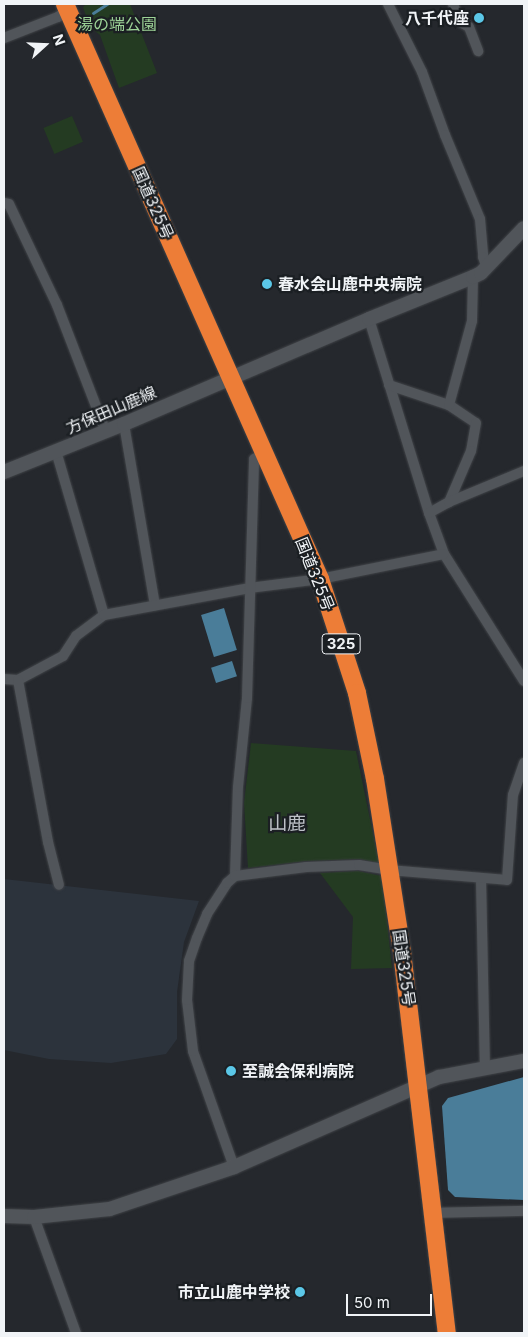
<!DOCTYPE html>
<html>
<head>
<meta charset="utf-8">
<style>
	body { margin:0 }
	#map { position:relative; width:528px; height:1337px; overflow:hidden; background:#25282d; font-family:Inter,"Noto Sans JP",sans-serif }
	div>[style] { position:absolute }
	.built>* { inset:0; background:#2c333c }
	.green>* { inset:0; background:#243b22; transform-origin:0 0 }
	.water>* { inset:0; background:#4a7d99; transform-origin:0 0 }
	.stream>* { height:3px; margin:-1.5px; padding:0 1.5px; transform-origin:1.5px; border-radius:1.5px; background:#4a7d99 }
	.roads { filter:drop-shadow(0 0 1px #404347) drop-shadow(0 0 1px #404347) }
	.street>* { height:10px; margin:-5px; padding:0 5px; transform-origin:5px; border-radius:5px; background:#51555a }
	.secondary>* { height:14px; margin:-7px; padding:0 7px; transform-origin:7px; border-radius:7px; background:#51555a }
	.highway>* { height:18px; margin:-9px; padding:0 9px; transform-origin:9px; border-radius:9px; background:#ed7d37 }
	.dots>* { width:14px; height:14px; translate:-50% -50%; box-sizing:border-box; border:2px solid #1b1f23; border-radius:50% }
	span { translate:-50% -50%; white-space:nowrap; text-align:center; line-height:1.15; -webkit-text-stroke:4.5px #1b1f23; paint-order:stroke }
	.shield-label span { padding:1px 4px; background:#1b1f23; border:1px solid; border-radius:4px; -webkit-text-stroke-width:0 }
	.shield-label { font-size:15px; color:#f1f4f7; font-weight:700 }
	.poi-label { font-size:16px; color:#f1f4f7; font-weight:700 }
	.right { translate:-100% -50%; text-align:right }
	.left { translate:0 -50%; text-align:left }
	.park-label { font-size:16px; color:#9dd397 }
	.street-label { font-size:16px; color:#f1f4f7 }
	.quarter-label { font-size:19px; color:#bdc1c7 }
	.frame { position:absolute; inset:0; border:5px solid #f1f4f7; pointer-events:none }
	.north { position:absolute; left:20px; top:20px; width:50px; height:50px; -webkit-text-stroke:4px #1b1f23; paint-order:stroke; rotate:70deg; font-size:14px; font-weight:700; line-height:20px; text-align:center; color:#f1f4f7 }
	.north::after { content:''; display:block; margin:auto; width:18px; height:22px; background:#f1f4f7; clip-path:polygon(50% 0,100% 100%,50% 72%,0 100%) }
	.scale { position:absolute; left:346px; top:1294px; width:86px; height:22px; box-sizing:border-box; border:2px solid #f1f4f7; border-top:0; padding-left:6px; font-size:15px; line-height:18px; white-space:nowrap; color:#f1f4f7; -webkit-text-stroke:4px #1b1f23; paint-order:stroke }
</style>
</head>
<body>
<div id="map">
	<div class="built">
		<i style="clip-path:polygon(4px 879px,199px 901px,184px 942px,177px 992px,177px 1039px,166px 1054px,111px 1063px,49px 1059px,4px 1050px)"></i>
	</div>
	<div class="green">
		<i style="clip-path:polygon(86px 4px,130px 4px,157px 73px,119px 88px,100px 35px,90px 27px,87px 19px,83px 7px)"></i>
		<i style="left:72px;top:116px;width:28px;height:31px;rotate:67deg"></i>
		<i style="clip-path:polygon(251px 743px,356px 751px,379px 863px,360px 859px,306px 861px,248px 868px,244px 803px)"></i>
		<i style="clip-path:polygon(358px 871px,382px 876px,392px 968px,351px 969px,353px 917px,320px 873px)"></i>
	</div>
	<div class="water">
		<i style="left:224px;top:608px;width:44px;height:24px;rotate:73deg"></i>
		<i style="left:232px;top:661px;width:16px;height:22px;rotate:72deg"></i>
		<i style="clip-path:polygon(524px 1077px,524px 1200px,455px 1197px,448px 1190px,442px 1106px,448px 1098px)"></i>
	</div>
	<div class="stream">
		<i style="left:93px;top:13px;width:17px;rotate:-33deg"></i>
	</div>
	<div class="roads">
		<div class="street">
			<i style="left:388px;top:4px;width:76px;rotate:63.4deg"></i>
			<i style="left:422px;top:72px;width:67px;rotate:69.9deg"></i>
			<i style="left:445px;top:135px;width:91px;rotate:67.4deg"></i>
			<i style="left:480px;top:219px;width:38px;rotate:85deg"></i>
			<i style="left:483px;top:257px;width:12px;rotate:70deg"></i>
			<i style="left:453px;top:4px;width:19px;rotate:69deg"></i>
			<i style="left:460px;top:22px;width:10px;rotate:29deg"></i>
			<i style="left:469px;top:27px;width:26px;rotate:69deg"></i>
			<i style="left:4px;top:38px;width:58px;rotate:-21.3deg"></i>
			<i style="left:58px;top:17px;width:16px;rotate:-40deg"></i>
			<i style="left:4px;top:203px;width:5px;rotate:11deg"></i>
			<i style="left:9px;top:204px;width:112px;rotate:64.6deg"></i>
			<i style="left:57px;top:305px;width:136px;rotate:68.9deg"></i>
			<i style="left:369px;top:319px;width:203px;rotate:72.8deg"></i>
			<i style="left:429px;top:513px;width:44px;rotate:69.9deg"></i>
			<i style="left:444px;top:554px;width:150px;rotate:57.8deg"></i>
			<i style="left:389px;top:385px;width:63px;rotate:18.4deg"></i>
			<i style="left:449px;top:405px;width:32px;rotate:34deg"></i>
			<i style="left:476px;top:423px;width:28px;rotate:100deg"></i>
			<i style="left:471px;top:451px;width:56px;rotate:113.3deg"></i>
			<i style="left:449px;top:405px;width:87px;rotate:-74.7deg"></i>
			<i style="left:472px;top:321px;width:44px;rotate:-88.7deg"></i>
			<i style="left:124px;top:424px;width:184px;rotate:80.3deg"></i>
			<i style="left:56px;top:451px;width:171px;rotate:73.7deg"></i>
			<i style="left:429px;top:513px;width:23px;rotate:-29deg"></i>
			<i style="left:449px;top:502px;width:81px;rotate:-22.5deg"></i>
			<i style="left:4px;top:679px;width:14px;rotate:4deg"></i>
			<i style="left:18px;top:680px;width:51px;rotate:-28.1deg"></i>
			<i style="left:63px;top:656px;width:24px;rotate:-57deg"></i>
			<i style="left:76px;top:636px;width:35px;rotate:-37deg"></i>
			<i style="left:104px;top:615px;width:147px;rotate:-10.5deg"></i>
			<i style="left:249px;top:588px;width:72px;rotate:-7.2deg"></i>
			<i style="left:320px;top:579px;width:126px;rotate:-11.4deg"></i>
			<i style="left:18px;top:680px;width:165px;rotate:79.5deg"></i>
			<i style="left:48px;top:842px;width:44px;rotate:75.7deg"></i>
			<i style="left:235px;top:876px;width:89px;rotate:-88.1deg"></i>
			<i style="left:238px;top:787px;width:89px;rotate:-84.2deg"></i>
			<i style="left:247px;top:698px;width:239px;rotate:-88.3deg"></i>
			<i style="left:254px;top:459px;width:10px;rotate:-29deg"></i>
			<i style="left:481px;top:879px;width:189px;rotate:88.8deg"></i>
			<i style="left:234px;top:1167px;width:123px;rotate:-109.5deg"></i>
			<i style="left:193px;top:1051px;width:51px;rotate:-96.7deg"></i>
			<i style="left:187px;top:1000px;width:39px;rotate:-87deg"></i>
			<i style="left:189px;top:961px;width:24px;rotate:-71deg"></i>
			<i style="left:197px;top:938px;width:26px;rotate:-67deg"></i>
			<i style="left:207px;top:914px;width:37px;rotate:-57deg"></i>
			<i style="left:227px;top:883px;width:11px;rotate:-41deg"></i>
			<i style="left:235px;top:876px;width:72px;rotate:-7.2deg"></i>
			<i style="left:306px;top:867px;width:53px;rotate:-2.2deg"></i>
			<i style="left:359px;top:865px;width:30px;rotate:9deg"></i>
			<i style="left:389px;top:870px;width:118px;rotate:4.8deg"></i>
			<i style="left:507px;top:880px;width:85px;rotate:-86deg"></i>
			<i style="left:513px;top:795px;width:34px;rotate:-71deg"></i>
			<i style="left:433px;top:1213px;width:91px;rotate:-1.3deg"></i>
			<i style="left:34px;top:1217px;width:123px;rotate:70.1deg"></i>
		</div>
		<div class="secondary">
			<i style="left:4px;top:472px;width:129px;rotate:-21.8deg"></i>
			<i style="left:124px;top:424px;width:267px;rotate:-23.2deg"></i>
			<i style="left:369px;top:319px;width:112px;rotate:-22deg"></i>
			<i style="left:473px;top:277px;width:9px;rotate:-27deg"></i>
			<i style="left:481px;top:273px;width:62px;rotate:-46.3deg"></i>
			<i style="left:4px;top:1216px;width:30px;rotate:2deg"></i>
			<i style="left:34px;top:1217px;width:76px;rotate:-6deg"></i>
			<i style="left:110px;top:1209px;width:131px;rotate:-18.7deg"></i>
			<i style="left:234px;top:1167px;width:224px;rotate:-23.7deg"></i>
			<i style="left:439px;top:1077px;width:86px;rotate:-10.7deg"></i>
		</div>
		<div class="highway">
			<i style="left:65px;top:4px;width:629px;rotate:66.08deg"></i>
			<i style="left:320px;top:579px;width:120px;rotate:72deg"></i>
			<i style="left:357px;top:693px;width:88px;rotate:78.2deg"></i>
			<i style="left:375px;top:779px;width:175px;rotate:81.1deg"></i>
			<i style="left:402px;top:952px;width:384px;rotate:83.3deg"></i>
		</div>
	</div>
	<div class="dots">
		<i style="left:479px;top:18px;background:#5bc7e7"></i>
		<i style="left:267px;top:284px;background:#5bc7e7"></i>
		<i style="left:231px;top:1071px;background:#5bc7e7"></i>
		<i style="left:300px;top:1292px;background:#5bc7e7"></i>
	</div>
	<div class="shield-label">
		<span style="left:341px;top:644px">325</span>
	</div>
	<div class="poi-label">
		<span class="right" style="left:469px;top:18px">八千代座</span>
		<span class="left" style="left:278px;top:284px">春水会山鹿中央病院</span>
		<span class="left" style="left:242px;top:1071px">至誠会保利病院</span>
		<span class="right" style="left:290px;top:1292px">市立山鹿中学校</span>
	</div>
	<div class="park-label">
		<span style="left:117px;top:24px">湯の端公園</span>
	</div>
	<div class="street-label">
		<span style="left:153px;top:203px;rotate:66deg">国道325号</span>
		<span style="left:111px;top:410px;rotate:-23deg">方保田山鹿線</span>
		<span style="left:315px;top:574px;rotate:68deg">国道325号</span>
		<span style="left:404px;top:968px;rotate:82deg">国道325号</span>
	</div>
	<div class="quarter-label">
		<span style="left:287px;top:824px">山鹿</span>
	</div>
	<div class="frame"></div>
	<div class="north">N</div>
	<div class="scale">50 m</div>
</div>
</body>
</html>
